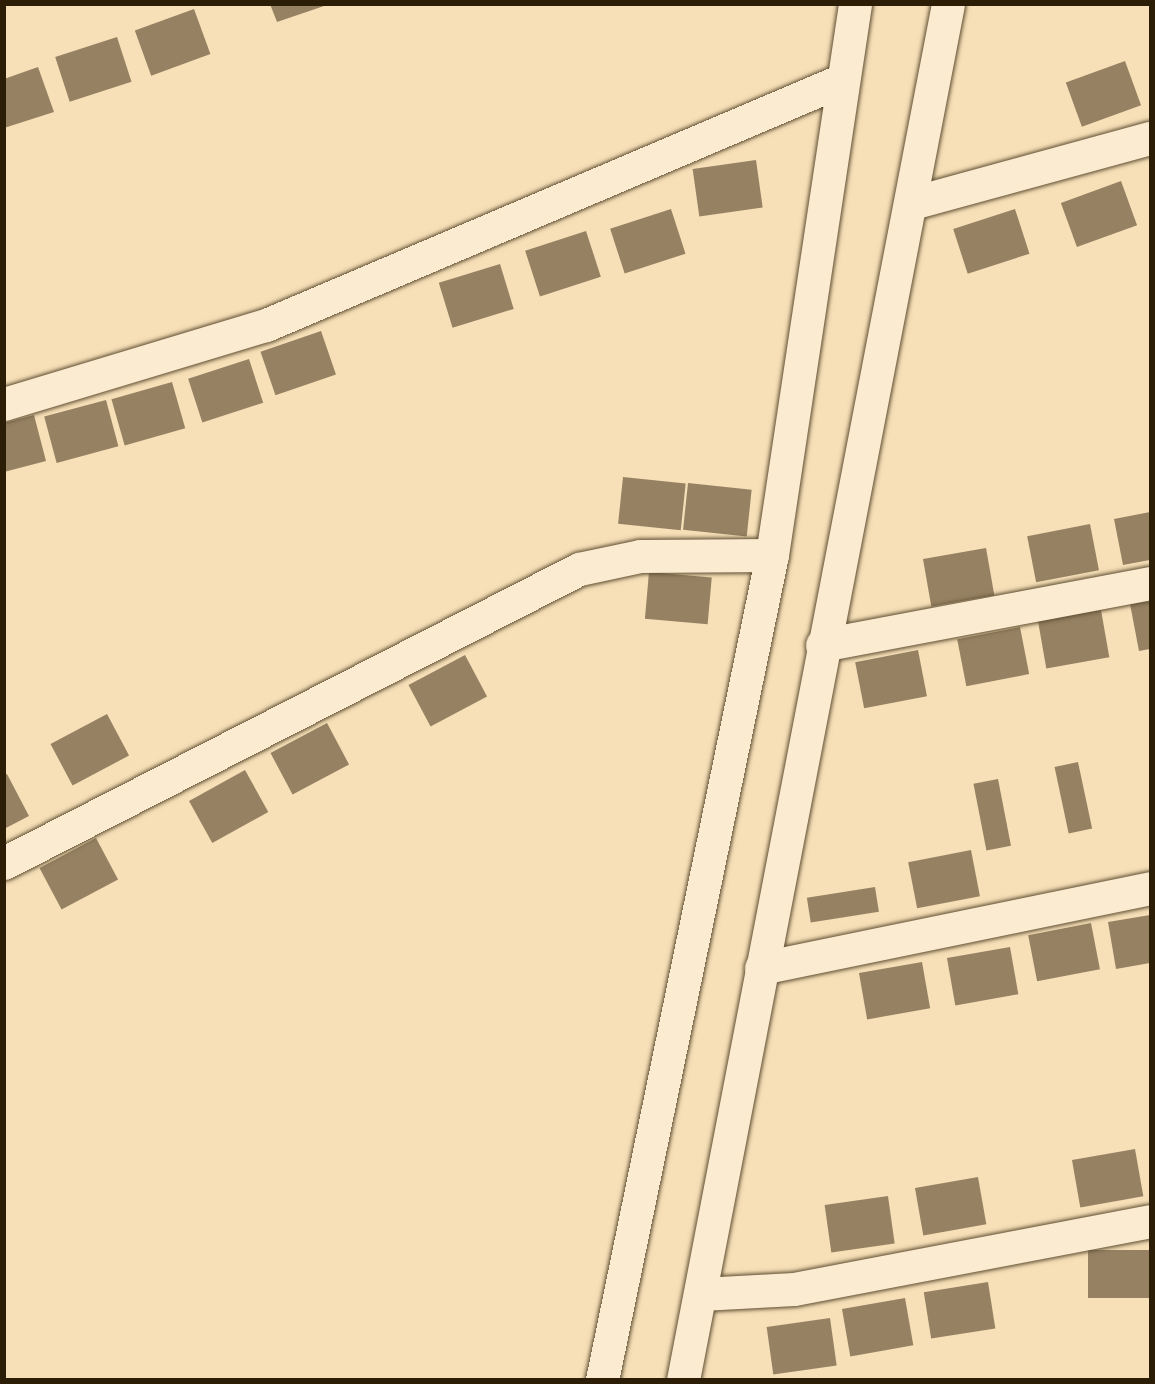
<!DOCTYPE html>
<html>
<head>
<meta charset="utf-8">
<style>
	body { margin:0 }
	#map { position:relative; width:1155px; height:1384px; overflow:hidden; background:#f7e0b8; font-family:Alegreya,serif }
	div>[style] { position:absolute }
	.building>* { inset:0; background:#968263; transform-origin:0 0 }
	.roads { filter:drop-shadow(0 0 2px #5f4e32) drop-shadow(0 0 2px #5f4e32) }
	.minor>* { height:33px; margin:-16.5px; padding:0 16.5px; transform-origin:16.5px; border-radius:16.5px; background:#faebd1 }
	span { translate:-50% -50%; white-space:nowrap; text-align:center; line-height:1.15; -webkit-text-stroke:4.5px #faebd1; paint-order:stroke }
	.frame { position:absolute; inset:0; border:6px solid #2c1d06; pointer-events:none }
</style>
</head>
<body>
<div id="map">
	<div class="building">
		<i style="clip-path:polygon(270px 4px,327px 4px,327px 5px,277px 22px)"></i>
		<i style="left:194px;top:9px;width:48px;height:63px;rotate:70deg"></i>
		<i style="left:117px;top:37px;width:47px;height:65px;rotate:72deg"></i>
		<i style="left:1125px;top:61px;width:47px;height:63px;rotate:70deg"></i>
		<i style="clip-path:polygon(38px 67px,54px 112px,4px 128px,4px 79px)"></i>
		<i style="left:756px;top:160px;width:48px;height:64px;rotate:82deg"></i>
		<i style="left:1121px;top:181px;width:47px;height:64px;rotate:70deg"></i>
		<i style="left:671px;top:209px;width:47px;height:64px;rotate:72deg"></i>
		<i style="left:1015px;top:209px;width:47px;height:65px;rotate:72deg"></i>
		<i style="left:586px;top:231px;width:48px;height:64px;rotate:72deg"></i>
		<i style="left:500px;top:264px;width:47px;height:64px;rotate:73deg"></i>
		<i style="left:321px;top:331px;width:46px;height:64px;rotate:71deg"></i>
		<i style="left:249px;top:359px;width:46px;height:64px;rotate:72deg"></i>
		<i style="left:172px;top:382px;width:48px;height:63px;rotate:74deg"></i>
		<i style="left:106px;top:400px;width:48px;height:64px;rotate:75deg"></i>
		<i style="clip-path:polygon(34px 415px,46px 461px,4px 472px,4px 423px)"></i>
		<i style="left:623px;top:477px;width:63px;height:47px;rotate:6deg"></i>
		<i style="left:688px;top:483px;width:64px;height:47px;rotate:6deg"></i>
		<i style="clip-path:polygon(1150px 512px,1150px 560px,1123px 565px,1114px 519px)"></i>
		<i style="left:1090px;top:524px;width:47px;height:64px;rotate:79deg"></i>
		<i style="left:986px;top:548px;width:48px;height:64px;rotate:80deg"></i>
		<i style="left:649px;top:572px;width:63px;height:47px;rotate:5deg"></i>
		<i style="clip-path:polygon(1150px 601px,1150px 649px,1139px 651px,1130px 604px)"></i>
		<i style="left:1101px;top:610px;width:48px;height:64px;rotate:80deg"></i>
		<i style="left:1020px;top:627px;width:48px;height:64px;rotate:79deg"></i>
		<i style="left:918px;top:650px;width:47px;height:64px;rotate:79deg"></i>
		<i style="left:465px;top:655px;width:47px;height:64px;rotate:62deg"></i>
		<i style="left:107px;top:714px;width:47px;height:64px;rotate:62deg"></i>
		<i style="left:327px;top:723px;width:47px;height:64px;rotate:62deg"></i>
		<i style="left:1078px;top:762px;width:68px;height:24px;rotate:78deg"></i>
		<i style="left:245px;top:770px;width:48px;height:64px;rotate:61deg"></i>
		<i style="clip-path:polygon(7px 774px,29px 816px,4px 829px,4px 775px)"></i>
		<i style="left:998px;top:779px;width:68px;height:25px;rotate:79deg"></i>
		<i style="left:96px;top:838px;width:47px;height:64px;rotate:62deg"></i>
		<i style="left:971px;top:850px;width:47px;height:64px;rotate:79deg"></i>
		<i style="left:875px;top:887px;width:25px;height:69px;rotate:81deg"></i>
		<i style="clip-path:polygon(1150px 915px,1150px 963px,1116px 969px,1108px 922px)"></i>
		<i style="left:1091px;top:923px;width:47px;height:64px;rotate:79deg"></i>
		<i style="left:1010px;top:947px;width:48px;height:64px;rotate:80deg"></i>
		<i style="left:922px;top:962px;width:47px;height:64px;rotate:80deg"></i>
		<i style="left:1135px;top:1149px;width:48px;height:64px;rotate:80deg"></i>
		<i style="left:978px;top:1177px;width:48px;height:64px;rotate:80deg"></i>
		<i style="left:888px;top:1196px;width:48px;height:64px;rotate:82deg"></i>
		<i style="left:1150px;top:1250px;width:48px;height:62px;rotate:90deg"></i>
		<i style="left:988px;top:1282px;width:47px;height:65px;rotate:81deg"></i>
		<i style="left:905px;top:1298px;width:48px;height:64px;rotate:80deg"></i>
		<i style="left:830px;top:1318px;width:48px;height:64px;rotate:82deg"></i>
	</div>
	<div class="roads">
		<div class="minor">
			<i style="left:912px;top:203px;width:247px;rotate:-15.3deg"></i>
			<i style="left:4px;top:404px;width:274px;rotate:-16.8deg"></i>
			<i style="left:266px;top:325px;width:626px;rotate:-23.04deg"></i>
			<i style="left:822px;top:645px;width:334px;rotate:-10.7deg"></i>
			<i style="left:4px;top:863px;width:646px;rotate:-27.08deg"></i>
			<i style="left:579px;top:569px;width:62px;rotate:-12deg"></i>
			<i style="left:640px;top:556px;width:132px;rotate:-0.4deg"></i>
			<i style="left:761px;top:968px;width:397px;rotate:-11.6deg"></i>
			<i style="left:701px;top:1294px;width:93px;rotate:-3.1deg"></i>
			<i style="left:794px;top:1289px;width:362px;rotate:-10.8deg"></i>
			<i style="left:602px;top:1380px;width:842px;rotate:-78.36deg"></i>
			<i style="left:772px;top:555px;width:557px;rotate:-81.43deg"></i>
			<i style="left:683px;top:1380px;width:1401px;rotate:-79.1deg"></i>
		</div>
	</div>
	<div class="frame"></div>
</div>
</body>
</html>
